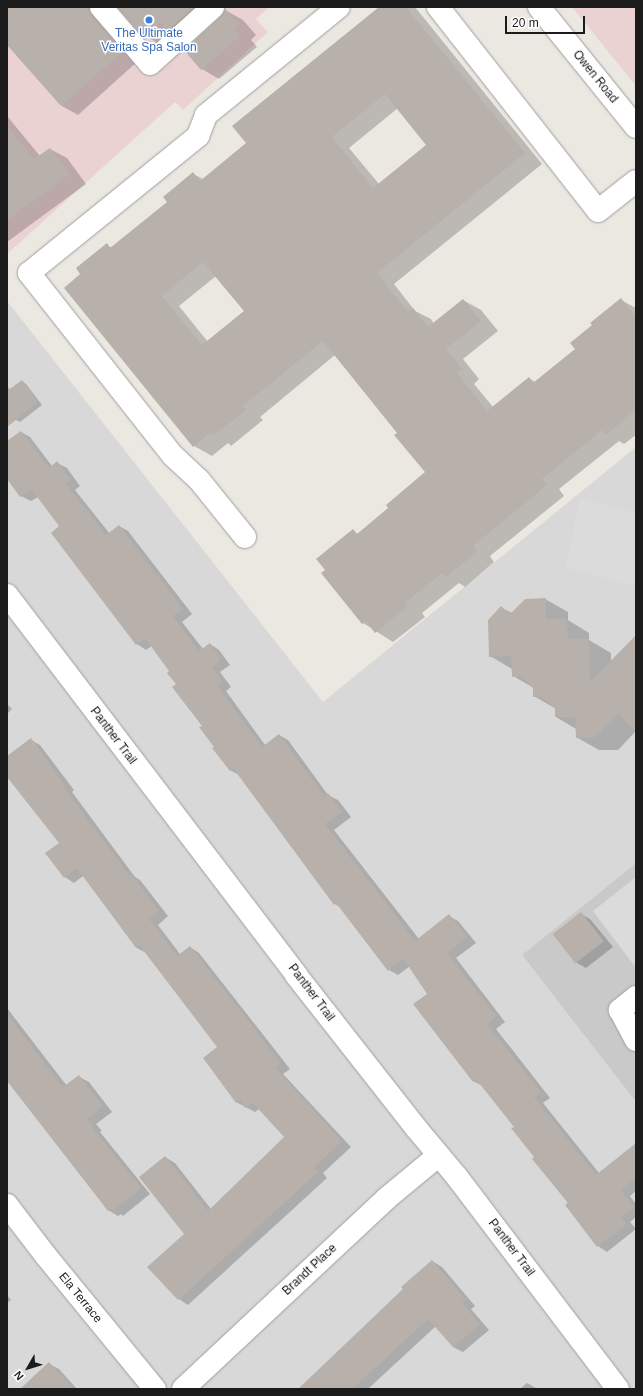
<!DOCTYPE html>
<html>
<head>
<meta charset="utf-8">
<style>
	body { margin:0 }
	#map { position:relative; width:643px; height:1396px; overflow:hidden; background:#ebe8e2; font-family:Arial,sans-serif }
	div>[style] { position:absolute }
	.residential>* { inset:0; background:#d9d8d8 }
	.commercial>* { inset:0; background:#ebd2d2 }
	.religious>* { inset:0; background:#c9c9c9 }
	.parking>* { inset:0; background:#dbdbdb }
	.shadow>* { inset:0; background:#0003 }
	.building>* { inset:0; background:#b8b1ab; transform-origin:0 0 }
	.roads { filter:drop-shadow(0 0 1px #9f9f9f) drop-shadow(0 0 1px #9f9f9f) }
	.minor>* { height:22px; margin:-11px; padding:0 11px; transform-origin:11px; border-radius:11px; background:#fff }
	.dots>* { width:11px; height:11px; translate:-50% -50%; box-sizing:border-box; border:2px solid #fff; border-radius:50% }
	span { translate:-50% -50%; white-space:nowrap; text-align:center; line-height:1.15; -webkit-text-stroke:3px #fff; paint-order:stroke }
	.shop-label { font-size:12px; color:#366cbe }
	.street-label { font-size:12px; color:#1b1b1b }
	.frame { position:absolute; inset:0; border:8px solid #1b1b1b; pointer-events:none }
	.north { position:absolute; left:8px; top:1348px; width:40px; height:40px; -webkit-text-stroke:3px #fff; paint-order:stroke; rotate:231deg; font-size:11px; font-weight:700; line-height:16px; text-align:center; color:#1b1b1b }
	.north::after { content:''; display:block; margin:auto; width:14px; height:18px; background:#1b1b1b; clip-path:polygon(50% 0,100% 100%,50% 72%,0 100%) }
	.scale { position:absolute; left:505px; top:16px; width:80px; height:18px; box-sizing:border-box; border:2px solid #1b1b1b; border-top:0; padding-left:5px; font-size:12px; line-height:14px; white-space:nowrap; color:#1b1b1b; -webkit-text-stroke:3px #fff; paint-order:stroke }
</style>
</head>
<body>
<div id="map">
	<div class="residential">
		<i style="clip-path:polygon(7px 301px,323px 702px,636px 447px,636px 863px,522px 955px,636px 1102px,636px 1389px,7px 1389px)"></i>
	</div>
	<div class="commercial">
		<i style="clip-path:polygon(7px 7px,269px 7px,256px 19px,268px 32px,183px 110px,175px 102px,7px 254px)"></i>
		<i style="clip-path:polygon(572px 7px,636px 7px,636px 86px)"></i>
	</div>
	<div class="religious">
		<i style="clip-path:polygon(636px 863px,636px 1102px,522px 955px)"></i>
	</div>
	<div class="parking">
		<i style="clip-path:polygon(580px 499px,636px 512px,636px 586px,566px 568px)"></i>
		<i style="clip-path:polygon(636px 877px,636px 968px,593px 911px)"></i>
	</div>
	<div class="shadow">
		<i style="clip-path:polygon(7px 7px,109px 7px,138px 61px,78px 115px,62px 106px,7px 44px)"></i>
		<i style="clip-path:polygon(117px 7px,220px 7px,158px 43px,142px 34px)"></i>
		<i style="clip-path:polygon(evenodd,380px 7px,415px 7px,542px 164px,394px 284px,415px 311px,431px 319px,434px 324px,463px 300px,481px 310px,498px 331px,463px 359px,479px 379px,474px 384px,493px 407px,529px 378px,535px 382px,576px 349px,593px 325px,621px 300px,636px 308px,636px 435px,624px 444px,619px 441px,559px 489px,564px 496px,490px 556px,494px 562px,465px 587px,459px 583px,422px 613px,425px 617px,393px 642px,363px 623px,353px 531px,358px 534px,390px 508px,426px 473px,398px 433px,335px 355px,260px 417px,263px 420px,231px 446px,228px 443px,212px 456px,194px 446px,65px 288px,82px 274px,107px 245px,112px 248px,168px 202px,193px 174px,203px 179px,248px 144px,380px 7px,398px 108px,427px 145px,379px 184px,349px 148px,398px 108px,380px 7px,216px 276px,245px 312px,208px 342px,179px 306px,216px 276px)"></i>
		<i style="clip-path:polygon(225px 10px,243px 20px,256px 35px,251px 40px,257px 47px,219px 79px,202px 69px)"></i>
		<i style="clip-path:polygon(7px 116px,40px 156px,50px 149px,67px 158px,86px 184px,7px 242px)"></i>
		<i style="clip-path:polygon(22px 381px,26px 384px,42px 405px,20px 422px,16px 420px,7px 408px,7px 386px,10px 390px)"></i>
		<i style="clip-path:polygon(21px 432px,30px 437px,52px 466px,57px 463px,67px 468px,80px 486px,75px 490px,110px 534px,119px 526px,128px 531px,192px 614px,182px 622px,203px 649px,210px 644px,219px 650px,230px 665px,220px 672px,231px 687px,226px 691px,265px 745px,279px 735px,288px 740px,328px 795px,338px 800px,351px 817px,334px 830px,419px 939px,449px 916px,458px 921px,476px 943px,456px 958px,505px 1022px,496px 1029px,550px 1098px,543px 1103px,599px 1173px,636px 1144px,636px 1191px,630px 1196px,636px 1204px,636px 1217px,630px 1222px,636px 1229px,607px 1252px,598px 1246px,515px 1127px,483px 1086px,473px 1081px,428px 994px,410px 966px,398px 975px,389px 970px,341px 908px,335px 904px,239px 775px,230px 770px,170px 671px,152px 646px,146px 650px,137px 644px,60px 526px,38px 497px,31px 501px,21px 496px,7px 476px,7px 442px)"></i>
		<i style="clip-path:polygon(545px 599px,568px 612px,568px 620px,589px 633px,589px 640px,611px 653px,611px 662px,636px 652px,636px 731px,618px 750px,599px 750px,576px 737px,576px 729px,556px 717px,556px 709px,534px 696px,534px 688px,513px 676px,512px 669px,490px 656px,502px 608px,512px 613px)"></i>
		<i style="clip-path:polygon(7px 704px,12px 709px,7px 714px)"></i>
		<i style="clip-path:polygon(31px 740px,40px 745px,74px 790px,72px 792px,135px 877px,140px 880px,168px 916px,158px 925px,180px 954px,190px 947px,199px 953px,290px 1069px,283px 1074px,351px 1147px,323px 1173px,327px 1178px,188px 1305px,179px 1299px,149px 1267px,185px 1234px,165px 1157px,175px 1163px,211px 1209px,286px 1137px,259px 1109px,255px 1112px,236px 1102px,218px 1047px,146px 953px,137px 948px,83px 876px,74px 883px,65px 877px,60px 843px,7px 775px,7px 757px)"></i>
		<i style="clip-path:polygon(581px 914px,590px 919px,613px 947px,586px 968px,577px 963px,555px 935px)"></i>
		<i style="clip-path:polygon(7px 1008px,67px 1086px,79px 1077px,89px 1082px,112px 1112px,96px 1124px,102px 1131px,100px 1132px,150px 1194px,123px 1216px,121px 1214px,118px 1216px,108px 1210px,7px 1080px)"></i>
		<i style="clip-path:polygon(432px 1261px,442px 1267px,475px 1306px,471px 1309px,489px 1330px,463px 1352px,453px 1347px,436px 1326px,368px 1389px,300px 1389px)"></i>
		<i style="clip-path:polygon(7px 1295px,11px 1300px,7px 1303px)"></i>
		<i style="clip-path:polygon(49px 1364px,59px 1369px,77px 1389px,22px 1389px)"></i>
		<i style="clip-path:polygon(527px 1383px,536px 1388px,537px 1389px,520px 1389px)"></i>
	</div>
	<div class="building">
		<i style="clip-path:polygon(7px 7px,89px 7px,92px 15px,123px 51px,61px 106px,7px 45px)"></i>
		<i style="clip-path:polygon(117px 7px,194px 7px,168px 31px,160px 22px,149px 33px,146px 30px,141px 35px)"></i>
		<i style="clip-path:polygon(evenodd,379px 7px,406px 7px,525px 153px,377px 273px,408px 312px,413px 308px,428px 327px,463px 299px,481px 321px,446px 349px,462px 369px,457px 373px,487px 411px,529px 377px,533px 383px,575px 349px,570px 343px,592px 325px,590px 323px,621px 298px,636px 317px,636px 410px,606px 435px,602px 430px,542px 479px,547px 485px,473px 546px,477px 552px,446px 577px,442px 573px,405px 603px,408px 606px,375px 633px,366px 621px,362px 624px,321px 573px,325px 570px,316px 559px,353px 529px,357px 534px,388px 508px,386px 505px,425px 472px,394px 435px,397px 433px,323px 341px,243px 406px,246px 410px,213px 436px,210px 433px,193px 447px,64px 288px,80px 274px,76px 268px,107px 243px,110px 248px,167px 202px,163px 197px,193px 172px,200px 181px,246px 143px,232px 126px,379px 7px,385px 94px,426px 145px,373px 188px,332px 137px,385px 94px,379px 7px,203px 262px,244px 311px,202px 345px,162px 296px,203px 262px)"></i>
		<i style="clip-path:polygon(225px 9px,239px 25px,234px 29px,240px 36px,201px 70px,184px 50px,221px 16px)"></i>
		<i style="clip-path:polygon(7px 126px,34px 159px,50px 148px,70px 174px,7px 220px)"></i>
		<i style="clip-path:polygon(22px 380px,38px 402px,7px 427px,7px 391px)"></i>
		<i style="clip-path:polygon(21px 431px,49px 468px,57px 461px,71px 480px,66px 484px,106px 535px,119px 525px,183px 609px,173px 616px,199px 651px,210px 643px,221px 659px,212px 667px,222px 681px,217px 685px,262px 747px,279px 734px,325px 797px,328px 793px,342px 812px,325px 824px,415px 941px,449px 914px,467px 937px,447px 953px,496px 1016px,487px 1024px,541px 1092px,534px 1097px,596px 1175px,636px 1143px,636px 1178px,621px 1190px,634px 1207px,621px 1217px,627px 1224px,597px 1247px,565px 1205px,568px 1203px,532px 1159px,534px 1157px,511px 1128px,514px 1127px,476px 1079px,473px 1082px,413px 1004px,427px 994px,403px 958px,388px 971px,336px 903px,334px 905px,233px 768px,230px 771px,212px 748px,214px 747px,199px 727px,202px 726px,172px 687px,176px 684px,167px 673px,169px 671px,145px 638px,136px 645px,51px 533px,59px 526px,32px 490px,20px 497px,7px 479px,7px 441px)"></i>
		<i style="clip-path:polygon(546px 598px,546px 619px,567px 619px,568px 639px,589px 639px,590px 682px,636px 635px,636px 732px,618px 714px,596px 737px,576px 738px,575px 717px,555px 717px,555px 708px,542px 697px,533px 697px,533px 688px,521px 676px,512px 677px,511px 656px,489px 657px,488px 620px,501px 606px,510px 614px,525px 599px)"></i>
		<i style="clip-path:polygon(31px 738px,65px 785px,63px 786px,129px 875px,131px 874px,159px 911px,149px 919px,177px 956px,190px 946px,281px 1063px,275px 1068px,342px 1141px,314px 1167px,318px 1172px,178px 1300px,147px 1267px,184px 1234px,139px 1177px,165px 1156px,208px 1211px,284px 1137px,252px 1102px,245px 1108px,240px 1100px,236px 1103px,203px 1058px,217px 1047px,140px 946px,136px 948px,77px 868px,64px 878px,45px 853px,59px 843px,7px 777px,7px 756px)"></i>
		<i style="left:581px;top:912px;width:37px;height:36px;rotate:52deg"></i>
		<i style="clip-path:polygon(7px 1014px,63px 1087px,79px 1075px,103px 1106px,87px 1119px,93px 1125px,91px 1126px,141px 1188px,113px 1211px,111px 1209px,108px 1211px,7px 1081px)"></i>
		<i style="clip-path:polygon(432px 1260px,466px 1300px,462px 1303px,480px 1324px,453px 1347px,428px 1319px,352px 1389px,298px 1389px,403px 1289px,401px 1287px)"></i>
		<i style="clip-path:polygon(49px 1362px,74px 1389px,20px 1389px)"></i>
	</div>
	<div class="roads">
		<div class="minor">
			<i style="left:101px;top:7px;width:75px;rotate:49.3deg"></i>
			<i style="left:150px;top:64px;width:85px;rotate:-42.1deg"></i>
			<i style="left:438px;top:7px;width:259px;rotate:51.9deg"></i>
			<i style="left:598px;top:211px;width:48px;rotate:-38.3deg"></i>
			<i style="left:539px;top:7px;width:154px;rotate:51.1deg"></i>
			<i style="left:245px;top:537px;width:73px;rotate:-128.9deg"></i>
			<i style="left:199px;top:480px;width:35px;rotate:-137deg"></i>
			<i style="left:173px;top:456px;width:233px;rotate:-128.2deg"></i>
			<i style="left:29px;top:273px;width:218px;rotate:-39deg"></i>
			<i style="left:198px;top:136px;width:22px;rotate:-69deg"></i>
			<i style="left:206px;top:115px;width:171px;rotate:-39.1deg"></i>
			<i style="left:7px;top:595px;width:477px;rotate:52.7deg"></i>
			<i style="left:296px;top:975px;width:194px;rotate:51.9deg"></i>
			<i style="left:416px;top:1128px;width:64px;rotate:50.1deg"></i>
			<i style="left:457px;top:1177px;width:266px;rotate:52.8deg"></i>
			<i style="left:636px;top:997px;width:21px;rotate:141deg"></i>
			<i style="left:620px;top:1010px;width:34px;rotate:62deg"></i>
			<i style="left:7px;top:1205px;width:64px;rotate:52.6deg"></i>
			<i style="left:46px;top:1256px;width:172px;rotate:50.7deg"></i>
			<i style="left:183px;top:1389px;width:279px;rotate:-43.1deg"></i>
			<i style="left:387px;top:1198px;width:67px;rotate:-39.6deg"></i>
		</div>
	</div>
	<div class="dots">
		<i style="left:149px;top:20px;background:#3f7fe0"></i>
	</div>
	<div class="shop-label">
		<span style="left:149px;top:41px">The Ultimate<br>Veritas Spa Salon</span>
	</div>
	<div class="street-label">
		<span style="left:595px;top:77px;rotate:51deg">Owen Road</span>
		<span style="left:113px;top:736px;rotate:53deg">Panther Trail</span>
		<span style="left:311px;top:993px;rotate:53deg">Panther Trail</span>
		<span style="left:511px;top:1248px;rotate:53deg">Panther Trail</span>
		<span style="left:310px;top:1270px;rotate:-43deg">Brandt Place</span>
		<span style="left:80px;top:1298px;rotate:51deg">Ela Terrace</span>
	</div>
	<div class="frame"></div>
	<div class="north">N</div>
	<div class="scale">20 m</div>
</div>
</body>
</html>
